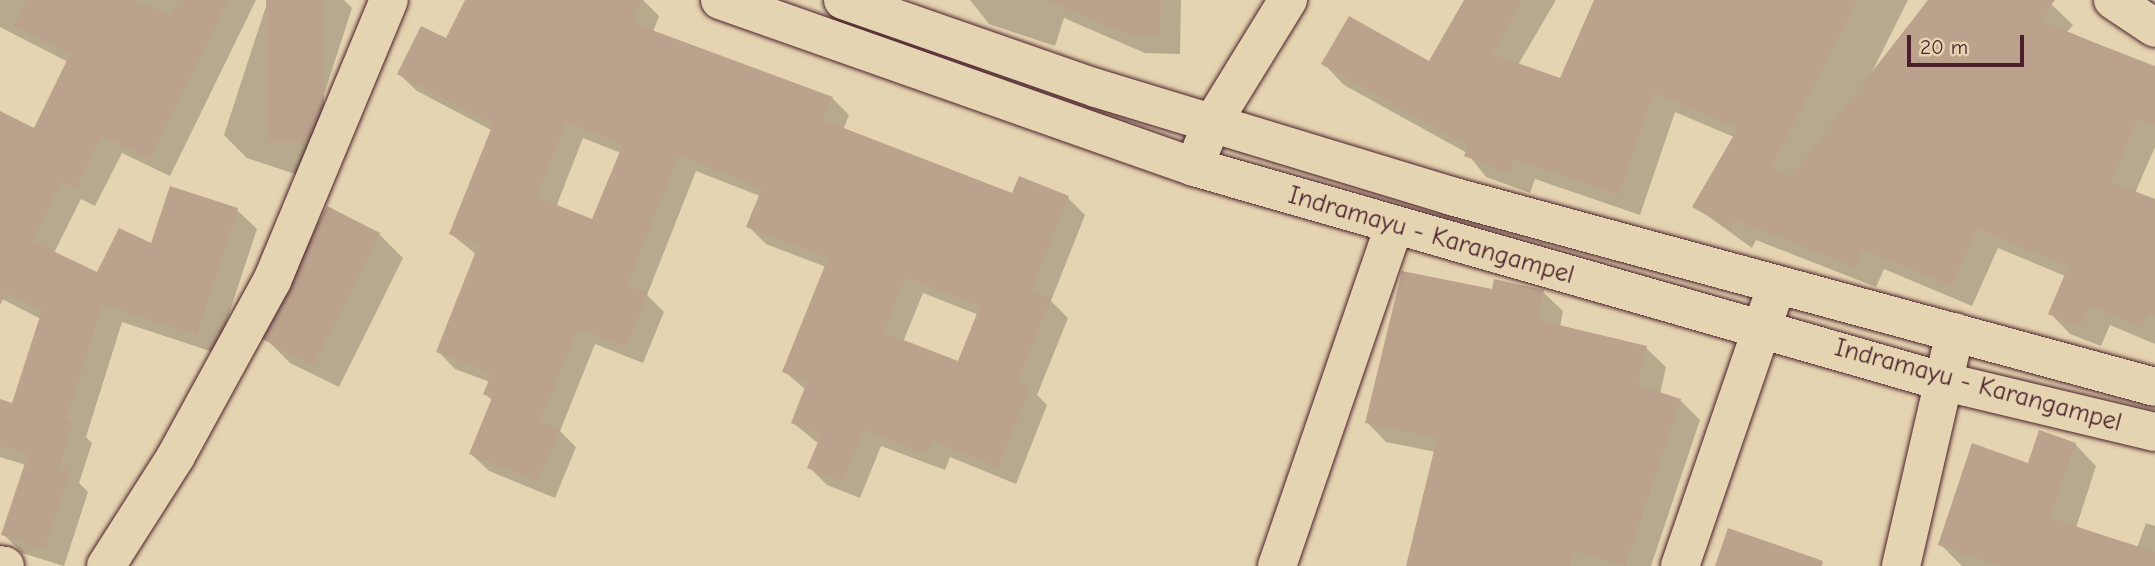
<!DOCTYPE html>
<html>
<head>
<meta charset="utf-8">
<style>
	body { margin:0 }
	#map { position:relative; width:2155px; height:566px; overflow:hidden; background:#e5d4b1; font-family:"Comic Neue",sans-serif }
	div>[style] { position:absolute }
	.shadow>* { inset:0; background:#0003 }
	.building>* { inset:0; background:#baa28c; transform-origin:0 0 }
	.roads { filter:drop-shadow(0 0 2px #4a1f2b) drop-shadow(0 0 2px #4a1f2b) }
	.minor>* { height:38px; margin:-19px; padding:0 19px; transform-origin:19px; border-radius:19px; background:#e5d4b1 }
	.primary>* { height:38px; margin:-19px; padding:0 19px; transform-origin:19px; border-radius:19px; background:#e5d4b1 }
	span { translate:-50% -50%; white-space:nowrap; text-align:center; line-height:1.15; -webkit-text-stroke:6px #e5d4b1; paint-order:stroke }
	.street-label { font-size:26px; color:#4a1f2b }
	.scale { position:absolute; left:1907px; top:35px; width:117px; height:32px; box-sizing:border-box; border:4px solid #4a1f2b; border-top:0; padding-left:9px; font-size:21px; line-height:24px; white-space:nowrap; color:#4a1f2b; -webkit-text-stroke:5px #e5d4b1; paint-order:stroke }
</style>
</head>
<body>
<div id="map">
	<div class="shadow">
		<i style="clip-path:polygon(0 0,256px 0,170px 176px,122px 153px,95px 206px,81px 199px,54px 253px,98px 274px,237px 210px,257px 229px,216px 353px,122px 322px,86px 437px,92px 443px,79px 483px,88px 492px,64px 566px,22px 553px,3px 534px,26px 465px,0 457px,0 401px,14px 405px,41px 319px,0 298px,0 113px,34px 130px,68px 62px,0 27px)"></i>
		<i style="clip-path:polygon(268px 0,344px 0,352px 8px,298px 175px,247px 158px,224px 135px)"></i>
		<i style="clip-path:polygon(evenodd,467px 0,643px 0,659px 16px,653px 32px,832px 98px,849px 115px,843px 130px,1013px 195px,1068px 198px,1085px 215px,1051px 301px,1068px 318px,1037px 395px,1047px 405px,1016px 484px,950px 457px,945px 470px,881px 446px,860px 498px,827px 485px,809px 467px,819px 444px,793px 423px,806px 390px,784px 371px,826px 267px,766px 244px,748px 226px,760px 196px,696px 171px,647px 295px,664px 312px,643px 363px,595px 344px,560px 431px,576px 447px,555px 498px,489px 471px,471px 454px,493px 401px,485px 394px,490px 382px,455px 369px,438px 351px,477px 255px,451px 234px,493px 131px,417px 91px,399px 74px,446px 41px,467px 0,583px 138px,621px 153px,593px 221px,556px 207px,583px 138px,467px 0,923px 293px,979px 315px,959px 363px,903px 342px,923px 293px)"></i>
		<i style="clip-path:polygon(970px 0,1181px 0,1180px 54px,1145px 53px,1064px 18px,1055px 46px,989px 24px)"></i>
		<i style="clip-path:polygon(1466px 0,1556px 0,1518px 65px,1561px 80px,1596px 0,1908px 0,1869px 78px,1930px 0,2047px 0,2073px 25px,2067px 32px,2155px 66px,2155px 147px,2135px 193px,2155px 201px,2155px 344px,2110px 325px,2101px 346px,2070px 334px,2050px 313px,2065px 276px,1998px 248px,1972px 306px,1884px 269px,1876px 287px,1756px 240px,1752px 248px,1694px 206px,1734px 137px,1675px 112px,1640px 215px,1535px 179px,1530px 193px,1486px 177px,1467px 153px,1344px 85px,1324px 64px,1430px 64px)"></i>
		<i style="clip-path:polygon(380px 235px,403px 258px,339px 387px,290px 363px,267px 340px)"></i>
		<i style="clip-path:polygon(1494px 292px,1543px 292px,1563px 311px,1560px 327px,1646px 348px,1666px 367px,1660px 394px,1680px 400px,1700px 420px,1651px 566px,1408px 566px,1436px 452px,1386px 442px,1367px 422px)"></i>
		<i style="clip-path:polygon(2075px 444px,2096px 466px,2076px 528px,2137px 548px,2146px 523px,2155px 526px,2155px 566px,1962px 566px,1940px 544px,2029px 465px)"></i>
	</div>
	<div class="building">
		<i style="clip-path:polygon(28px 0,136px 0,171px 17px,179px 0,228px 0,150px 159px,102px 135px,76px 188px,61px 182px,32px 241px,97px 272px,119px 228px,151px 243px,170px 186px,238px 208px,197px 335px,103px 304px,66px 420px,73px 422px,59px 468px,70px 471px,44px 549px,1px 535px,28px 454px,0 445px,0 399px,12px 403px,42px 310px,6px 293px,0 305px,0 111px,34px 128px,70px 54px,14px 26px)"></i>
		<i style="left:266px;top:0;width:58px;height:142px"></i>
		<i style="clip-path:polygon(evenodd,465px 0,642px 0,633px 23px,833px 97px,823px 120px,1012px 193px,1019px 176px,1069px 196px,1031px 291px,1051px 299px,1018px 381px,1031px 387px,998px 467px,933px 441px,927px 454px,864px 429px,843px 482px,807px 468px,821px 435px,791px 423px,807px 382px,782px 372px,828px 258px,746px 227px,762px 188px,679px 155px,627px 285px,648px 293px,626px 347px,578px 328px,540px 421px,560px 429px,538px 481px,469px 454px,492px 398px,483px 394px,492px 373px,436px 352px,478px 246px,449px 234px,493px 124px,397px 74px,421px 26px,446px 38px,465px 0,566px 122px,623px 144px,592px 219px,537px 197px,566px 122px,465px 0,906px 277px,980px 306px,958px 361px,883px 332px,906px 277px)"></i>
		<i style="clip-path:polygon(1047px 0,1161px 0,1160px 35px,1123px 33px)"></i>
		<i style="clip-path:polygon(1464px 0,1523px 0,1492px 54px,1560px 78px,1594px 0,1858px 0,1772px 165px,1790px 177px,1928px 0,2055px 0,2040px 20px,2155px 68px,2155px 126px,2138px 119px,2111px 182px,2155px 199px,2155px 316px,2148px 313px,2142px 328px,2090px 305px,2080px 327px,2048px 314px,2068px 267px,1977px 228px,1952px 286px,1863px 249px,1855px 267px,1735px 220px,1731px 229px,1692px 207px,1738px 128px,1654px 93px,1619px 195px,1514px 159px,1509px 173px,1464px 156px,1468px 146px,1321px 64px,1349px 16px,1429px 61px)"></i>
		<i style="left:327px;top:206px;width:60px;height:148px;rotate:27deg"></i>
		<i style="clip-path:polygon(1402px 271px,1492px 289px,1494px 279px,1544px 290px,1538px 320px,1647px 346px,1638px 385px,1681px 399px,1625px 566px,1573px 551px,1569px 566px,1406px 566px,1437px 438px,1365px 423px)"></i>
		<i style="clip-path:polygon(2039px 430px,2076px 443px,2050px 518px,2155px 552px,2155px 566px,2002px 566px,1938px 545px,1972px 443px,2028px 463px)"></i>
		<i style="clip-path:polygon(1728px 528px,1823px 561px,1822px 566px,1715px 566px)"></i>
	</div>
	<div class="roads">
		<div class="minor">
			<i style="left:2113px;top:0;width:50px;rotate:33.7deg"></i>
			<i style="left:1194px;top:167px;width:45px;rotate:-68deg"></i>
			<i style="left:1211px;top:125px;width:147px;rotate:-58.4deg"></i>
			<i style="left:0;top:565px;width:5px;rotate:11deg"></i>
			<i style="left:106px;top:566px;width:130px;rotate:-57.5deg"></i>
			<i style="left:176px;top:456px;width:200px;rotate:-61.3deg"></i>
			<i style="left:272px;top:281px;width:304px;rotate:-67.4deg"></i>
			<i style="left:1277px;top:566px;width:359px;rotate:-71deg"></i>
			<i style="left:1680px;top:566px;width:297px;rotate:-71deg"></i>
			<i style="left:1901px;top:566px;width:240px;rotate:-77deg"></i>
		</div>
		<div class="primary">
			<i style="left:720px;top:0;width:503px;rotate:19.41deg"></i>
			<i style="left:1194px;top:167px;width:781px;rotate:15.98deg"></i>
			<i style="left:1945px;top:382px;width:216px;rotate:13.4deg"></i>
			<i style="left:843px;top:0;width:268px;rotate:19.2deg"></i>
			<i style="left:1096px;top:88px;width:371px;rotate:16.9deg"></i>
			<i style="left:1451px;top:196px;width:729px;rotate:15.18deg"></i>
		</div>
	</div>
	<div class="street-label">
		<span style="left:1431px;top:236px;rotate:16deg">Indramayu - Karangampel</span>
		<span style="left:1978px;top:386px;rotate:15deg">Indramayu - Karangampel</span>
	</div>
	<div class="scale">20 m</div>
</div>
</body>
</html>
